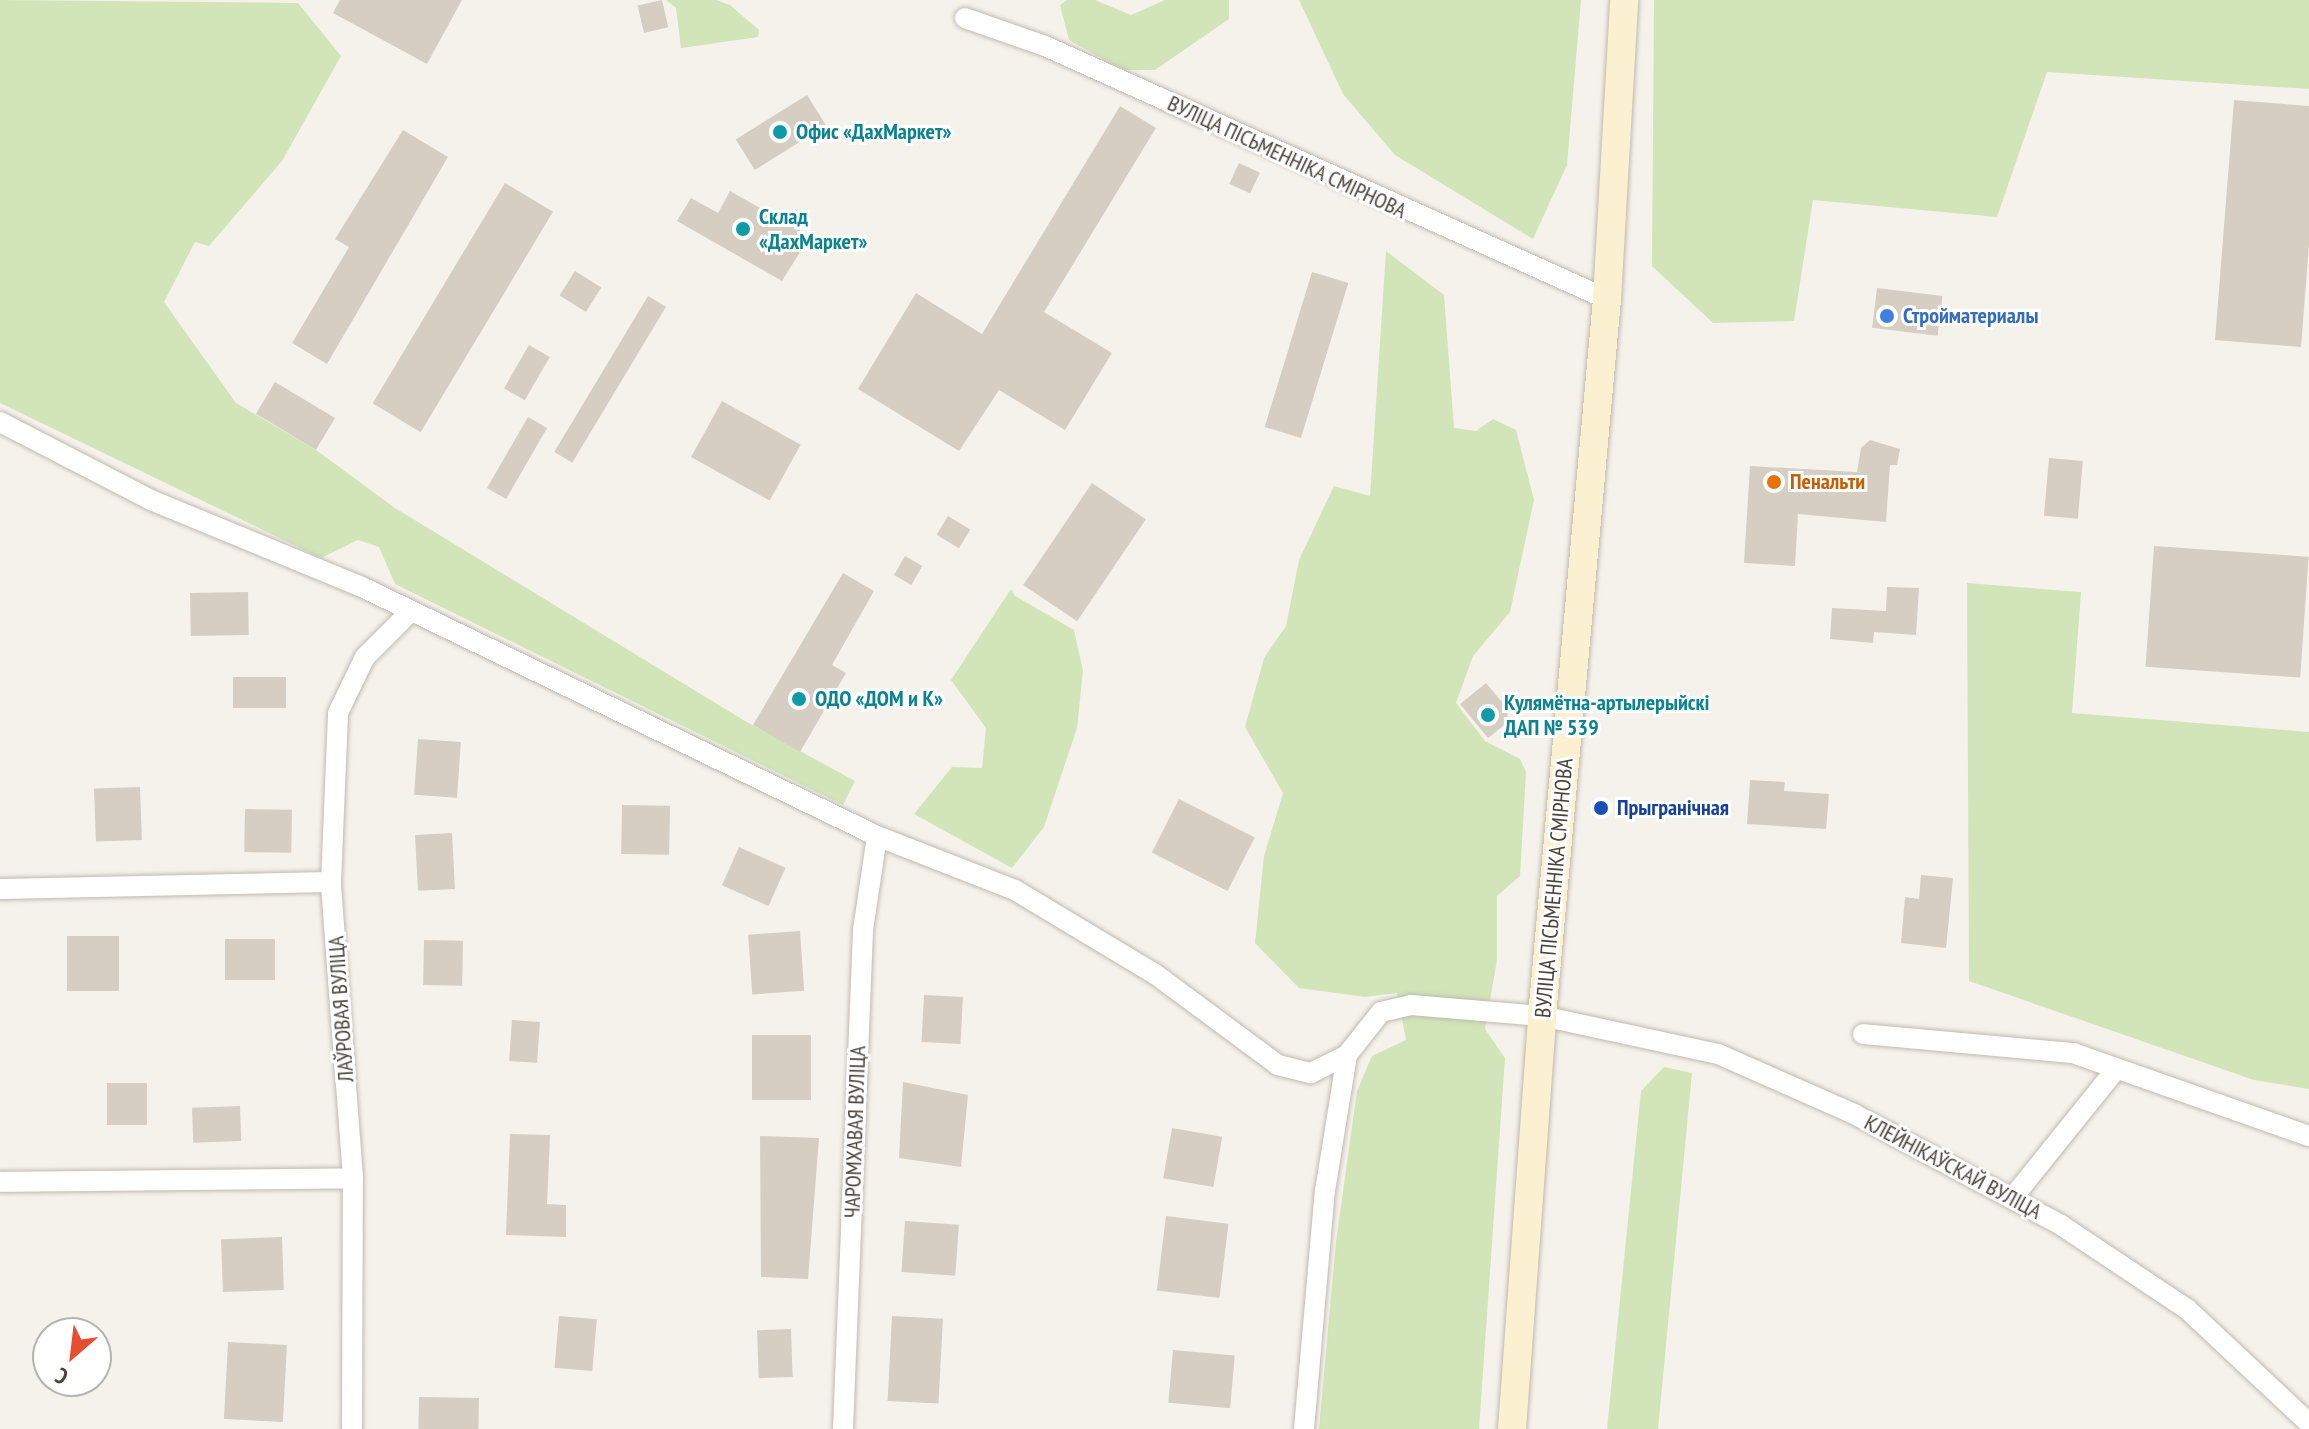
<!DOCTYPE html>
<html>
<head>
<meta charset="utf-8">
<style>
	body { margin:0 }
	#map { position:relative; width:2309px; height:1429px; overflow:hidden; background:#f5f2ec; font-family:"PT Sans Narrow",sans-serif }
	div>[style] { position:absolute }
	.green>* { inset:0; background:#d1e5b9 }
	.building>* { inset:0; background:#d6cec2; transform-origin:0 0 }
	.roads { filter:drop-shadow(0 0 2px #c0baaf) drop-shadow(0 0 2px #c0baaf) }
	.minor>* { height:20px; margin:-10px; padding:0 10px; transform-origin:10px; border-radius:10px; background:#fff }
	.secondary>* { height:28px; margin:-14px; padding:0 14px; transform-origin:14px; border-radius:14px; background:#fbf1d0 }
	.dots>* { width:22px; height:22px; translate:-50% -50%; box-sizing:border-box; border:4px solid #fff; border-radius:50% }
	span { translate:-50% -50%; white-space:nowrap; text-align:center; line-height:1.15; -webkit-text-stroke:6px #fff; paint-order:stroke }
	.culture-label { font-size:22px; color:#0d838f; font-weight:700 }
	.left { translate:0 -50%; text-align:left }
	.street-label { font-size:22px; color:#49433a }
	.shop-label { font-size:22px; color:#366cbe; font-weight:700 }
	.food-label { font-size:22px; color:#c56008; font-weight:700 }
	.transit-label { font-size:22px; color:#164399; font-weight:700 }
	.north { position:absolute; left:32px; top:1317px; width:80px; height:80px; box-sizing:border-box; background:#fff; border:2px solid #b6b4b0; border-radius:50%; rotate:208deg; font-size:22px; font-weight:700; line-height:32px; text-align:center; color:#49433a }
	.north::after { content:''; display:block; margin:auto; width:28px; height:36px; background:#e84d2f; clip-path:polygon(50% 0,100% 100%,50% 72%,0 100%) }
</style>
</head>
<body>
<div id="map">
	<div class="green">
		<i style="clip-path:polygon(0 0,298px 3px,341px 56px,282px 161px,209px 246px,195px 242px,164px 302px,236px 403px,316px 450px,395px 508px,745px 721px,855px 781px,843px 805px,395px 584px,379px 547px,358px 540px,321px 558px,0 403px)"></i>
		<i style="clip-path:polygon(666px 0,716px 0,730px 5px,759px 30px,758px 37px,681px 48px,676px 8px)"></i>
		<i style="clip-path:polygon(1067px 0,1095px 0,1131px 15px,1165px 0,1229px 0,1229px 19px,1155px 70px,1123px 70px,1069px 40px,1060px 5px)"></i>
		<i style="clip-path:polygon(1299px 0,1581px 0,1567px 165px,1533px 239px,1395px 155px,1343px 94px)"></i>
		<i style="clip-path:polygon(1654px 0,2309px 0,2309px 89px,2047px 72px,1997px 217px,1813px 200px,1794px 321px,1713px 323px,1652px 266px)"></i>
		<i style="clip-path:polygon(1386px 251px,1444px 295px,1454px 428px,1476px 431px,1493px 419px,1516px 430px,1534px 500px,1510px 612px,1473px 656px,1456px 703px,1485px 741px,1520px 759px,1526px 772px,1520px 876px,1497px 896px,1497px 960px,1485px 1029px,1505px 1058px,1479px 1429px,1319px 1429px,1336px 1242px,1357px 1091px,1372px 1056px,1406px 1040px,1397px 993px,1365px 997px,1299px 988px,1255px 943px,1264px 856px,1283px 793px,1245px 727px,1264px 658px,1286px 626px,1299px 560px,1334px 486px,1370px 496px)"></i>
		<i style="clip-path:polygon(1967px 583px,2081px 592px,2072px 713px,2309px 732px,2309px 1089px,2254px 1080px,1969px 981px)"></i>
		<i style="clip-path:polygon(1011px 589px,1015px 596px,1074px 630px,1083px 671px,1077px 728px,1044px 827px,1012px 868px,914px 814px,952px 767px,982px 768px,986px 728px,951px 680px)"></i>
		<i style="clip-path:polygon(1664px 1067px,1692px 1073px,1658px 1429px,1607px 1429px,1641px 1091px)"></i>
	</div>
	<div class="building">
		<i style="clip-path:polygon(340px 0,462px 0,427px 64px,333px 13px)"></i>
		<i style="left:662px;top:0;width:28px;height:25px;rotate:77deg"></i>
		<i style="left:807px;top:95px;width:36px;height:84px;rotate:58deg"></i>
		<i style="clip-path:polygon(2234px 100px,2309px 106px,2309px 245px,2301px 347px,2215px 340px)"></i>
		<i style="clip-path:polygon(1120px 106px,1156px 128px,1044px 312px,1112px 353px,1065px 430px,999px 390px,959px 451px,858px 389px,916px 293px,982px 334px)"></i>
		<i style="clip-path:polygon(403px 130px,448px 157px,327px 364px,292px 343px,349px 247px,335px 239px)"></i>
		<i style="left:1239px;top:163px;width:23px;height:23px;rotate:25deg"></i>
		<i style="left:505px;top:183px;width:56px;height:257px;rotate:31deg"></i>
		<i style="clip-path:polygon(730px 191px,810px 236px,782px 281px,677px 221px,691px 198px,718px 213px)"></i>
		<i style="left:575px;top:271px;width:31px;height:29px;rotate:32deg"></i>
		<i style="left:1312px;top:272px;width:38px;height:162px;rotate:17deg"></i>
		<i style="left:1877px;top:288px;width:66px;height:40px;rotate:7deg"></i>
		<i style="left:648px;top:296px;width:21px;height:182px;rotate:31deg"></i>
		<i style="left:529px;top:345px;width:24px;height:50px;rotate:30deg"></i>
		<i style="left:275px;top:382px;width:70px;height:37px;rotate:31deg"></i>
		<i style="left:722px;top:401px;width:90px;height:64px;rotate:29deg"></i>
		<i style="left:528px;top:417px;width:22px;height:82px;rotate:30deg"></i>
		<i style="clip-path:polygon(1870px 440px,1900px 449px,1897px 465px,1890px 465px,1886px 522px,1798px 514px,1795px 566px,1744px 563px,1750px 466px,1857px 472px,1861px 448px)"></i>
		<i style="left:2049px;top:458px;width:34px;height:58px;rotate:5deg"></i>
		<i style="left:1092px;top:483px;width:65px;height:123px;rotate:34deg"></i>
		<i style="left:948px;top:516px;width:26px;height:22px;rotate:31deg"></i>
		<i style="left:2154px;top:546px;width:155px;height:121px;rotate:4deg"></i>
		<i style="left:905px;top:556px;width:20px;height:22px;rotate:30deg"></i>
		<i style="clip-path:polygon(843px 573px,874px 591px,832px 665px,846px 673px,800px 752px,753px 725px)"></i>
		<i style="clip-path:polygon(1887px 587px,1919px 588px,1916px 635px,1874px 632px,1873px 643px,1830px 639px,1832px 608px,1886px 611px)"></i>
		<i style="left:248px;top:592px;width:43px;height:58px;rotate:89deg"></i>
		<i style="left:233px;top:677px;width:53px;height:31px"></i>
		<i style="clip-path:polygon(1486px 683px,1507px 708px,1508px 722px,1488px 738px,1460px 704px)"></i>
		<i style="left:418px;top:739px;width:43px;height:56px;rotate:4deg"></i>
		<i style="clip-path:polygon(1750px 780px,1785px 782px,1784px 791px,1829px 794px,1826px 829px,1747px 824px)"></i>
		<i style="left:140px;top:787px;width:53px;height:46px;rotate:88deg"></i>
		<i style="left:1179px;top:799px;width:85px;height:60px;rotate:27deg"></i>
		<i style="left:622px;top:805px;width:48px;height:49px;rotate:1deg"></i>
		<i style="left:245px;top:809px;width:47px;height:43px;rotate:1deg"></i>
		<i style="left:452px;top:833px;width:56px;height:37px;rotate:87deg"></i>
		<i style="left:739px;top:847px;width:51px;height:42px;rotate:24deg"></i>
		<i style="clip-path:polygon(1921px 875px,1953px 878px,1946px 948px,1901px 943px,1905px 897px,1919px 899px)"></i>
		<i style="left:800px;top:931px;width:60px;height:52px;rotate:86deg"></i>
		<i style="left:119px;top:936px;width:55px;height:52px;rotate:90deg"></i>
		<i style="left:225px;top:939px;width:50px;height:41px"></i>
		<i style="left:424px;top:940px;width:39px;height:45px;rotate:1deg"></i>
		<i style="left:924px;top:995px;width:39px;height:47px;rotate:3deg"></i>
		<i style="left:512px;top:1020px;width:28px;height:41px;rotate:4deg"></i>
		<i style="left:752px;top:1035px;width:59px;height:65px"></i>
		<i style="clip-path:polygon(903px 1082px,968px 1095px,961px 1167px,899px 1158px)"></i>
		<i style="left:107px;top:1083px;width:40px;height:42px"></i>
		<i style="left:240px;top:1106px;width:35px;height:48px;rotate:88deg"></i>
		<i style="left:1172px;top:1128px;width:51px;height:51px;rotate:10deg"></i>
		<i style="clip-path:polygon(510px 1134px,550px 1135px,547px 1204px,566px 1205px,566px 1237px,506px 1235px)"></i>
		<i style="clip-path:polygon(760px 1136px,819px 1138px,808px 1279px,761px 1277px)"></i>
		<i style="left:1166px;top:1216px;width:63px;height:75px;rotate:7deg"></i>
		<i style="left:905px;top:1221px;width:54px;height:51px;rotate:4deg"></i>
		<i style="left:282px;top:1237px;width:53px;height:61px;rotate:88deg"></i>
		<i style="left:559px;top:1316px;width:38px;height:52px;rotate:5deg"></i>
		<i style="left:892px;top:1316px;width:51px;height:85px;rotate:3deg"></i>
		<i style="left:791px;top:1329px;width:48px;height:34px;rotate:88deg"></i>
		<i style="left:228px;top:1342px;width:59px;height:77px;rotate:3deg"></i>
		<i style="left:1173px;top:1350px;width:62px;height:53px;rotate:5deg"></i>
		<i style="left:419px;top:1397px;width:60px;height:32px;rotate:1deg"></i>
	</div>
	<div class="roads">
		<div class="minor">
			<i style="left:965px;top:18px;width:85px;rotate:19.3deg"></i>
			<i style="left:1045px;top:46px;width:616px;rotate:24.24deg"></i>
			<i style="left:0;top:422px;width:170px;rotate:27.3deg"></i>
			<i style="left:151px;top:500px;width:228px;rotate:22.4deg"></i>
			<i style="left:362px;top:587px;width:572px;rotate:25.8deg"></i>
			<i style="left:877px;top:836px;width:148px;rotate:21.4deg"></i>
			<i style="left:1015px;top:890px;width:163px;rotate:31deg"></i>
			<i style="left:1155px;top:974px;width:153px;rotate:36.5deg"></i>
			<i style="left:1278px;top:1065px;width:34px;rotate:14deg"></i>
			<i style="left:1311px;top:1073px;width:40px;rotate:-26.6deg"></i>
			<i style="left:1347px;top:1055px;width:55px;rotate:-51.7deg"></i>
			<i style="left:1381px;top:1012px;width:31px;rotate:-13deg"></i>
			<i style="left:1411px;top:1005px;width:131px;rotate:4.8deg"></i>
			<i style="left:1542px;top:1016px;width:180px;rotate:12.2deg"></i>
			<i style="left:1718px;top:1054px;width:149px;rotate:23.8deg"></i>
			<i style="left:1854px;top:1114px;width:235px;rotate:28.2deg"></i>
			<i style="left:2061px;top:1225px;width:151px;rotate:33.7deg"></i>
			<i style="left:2187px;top:1309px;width:167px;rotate:43.1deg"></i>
			<i style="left:0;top:889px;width:331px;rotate:-1.2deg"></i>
			<i style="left:1863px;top:1034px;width:211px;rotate:5.2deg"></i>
			<i style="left:2073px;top:1053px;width:250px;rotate:19.4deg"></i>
			<i style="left:0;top:1182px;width:353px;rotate:-0.6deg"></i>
			<i style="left:2014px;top:1196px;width:163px;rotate:-51.2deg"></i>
			<i style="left:352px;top:1429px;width:251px;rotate:-89.8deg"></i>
			<i style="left:353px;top:1178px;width:297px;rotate:-94.3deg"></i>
			<i style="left:331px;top:882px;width:169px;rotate:-87.6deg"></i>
			<i style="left:338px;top:713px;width:62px;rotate:-64.3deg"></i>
			<i style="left:365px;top:657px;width:62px;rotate:-45deg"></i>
			<i style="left:843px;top:1429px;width:499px;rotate:-87.7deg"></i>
			<i style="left:863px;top:930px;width:95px;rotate:-81.5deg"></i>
			<i style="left:1304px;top:1429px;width:239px;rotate:-85deg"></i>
			<i style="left:1325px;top:1191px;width:138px;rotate:-80.8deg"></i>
		</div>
		<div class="secondary">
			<i style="left:1512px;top:1429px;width:414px;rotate:-85.8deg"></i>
			<i style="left:1542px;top:1016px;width:720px;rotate:-84.82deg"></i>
			<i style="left:1607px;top:299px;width:299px;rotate:-86.7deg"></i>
		</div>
	</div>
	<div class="dots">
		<i style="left:780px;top:132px;background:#0f9aa8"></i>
		<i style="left:743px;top:229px;background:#0f9aa8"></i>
		<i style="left:1887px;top:316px;background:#3f7fe0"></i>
		<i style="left:1774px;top:482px;background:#e8710a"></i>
		<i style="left:799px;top:699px;background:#0f9aa8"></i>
		<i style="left:1488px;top:715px;background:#0f9aa8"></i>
		<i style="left:1601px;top:808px;background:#1a4fb4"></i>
	</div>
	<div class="culture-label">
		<span class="left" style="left:796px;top:132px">Офис «ДахМаркет»</span>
		<span class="left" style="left:759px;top:229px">Склад<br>«ДахМаркет»</span>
		<span class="left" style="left:815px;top:699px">ОДО «ДОМ и К»</span>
		<span class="left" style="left:1504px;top:715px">Кулямётна-артылерыйскі<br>ДАП № 539</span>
	</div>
	<div class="street-label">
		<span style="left:1287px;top:157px;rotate:25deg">ВУЛІЦА ПІСЬМЕННІКА СМІРНОВА</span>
		<span style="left:1554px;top:888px;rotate:-85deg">ВУЛІЦА ПІСЬМЕННІКА СМІРНОВА</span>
		<span style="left:341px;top:1009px;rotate:-94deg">ЛАЎРОВАЯ ВУЛІЦА</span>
		<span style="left:855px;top:1132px;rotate:-88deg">ЧАРОМХАВАЯ ВУЛІЦА</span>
		<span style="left:1953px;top:1167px;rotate:28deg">КЛЕЙНІКАЎСКАЙ ВУЛІЦА</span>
	</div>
	<div class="shop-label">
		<span class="left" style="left:1903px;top:316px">Стройматериалы</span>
	</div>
	<div class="food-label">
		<span class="left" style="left:1790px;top:482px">Пенальти</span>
	</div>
	<div class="transit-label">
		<span class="left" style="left:1617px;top:808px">Прыгранічная</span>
	</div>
	<div class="north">С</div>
</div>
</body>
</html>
